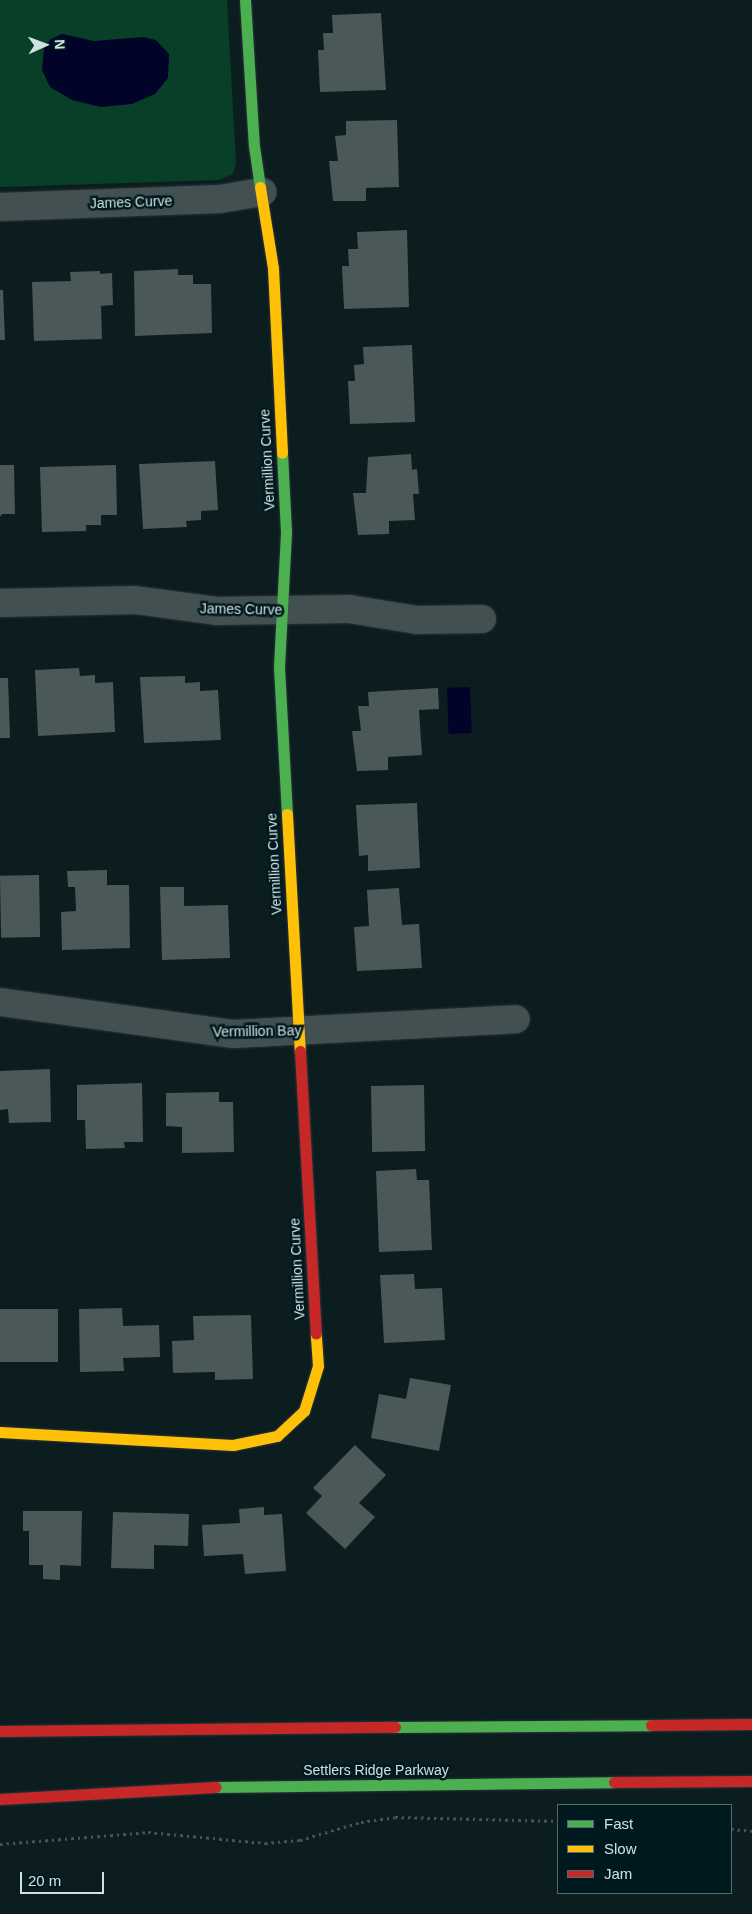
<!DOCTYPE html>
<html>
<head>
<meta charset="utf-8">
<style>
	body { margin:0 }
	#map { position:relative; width:752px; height:1914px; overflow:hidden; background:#0c1d1f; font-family:Helvetica,sans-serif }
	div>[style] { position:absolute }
	.green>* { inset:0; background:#074027 }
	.water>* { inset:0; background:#010328; transform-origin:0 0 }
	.building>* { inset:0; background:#4a5858; transform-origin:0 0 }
	.path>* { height:3px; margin-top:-1.5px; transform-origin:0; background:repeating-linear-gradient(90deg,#485355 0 2.5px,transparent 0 6.5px) }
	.roads { filter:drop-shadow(0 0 1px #2c3639) drop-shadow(0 0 1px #2c3639) }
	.street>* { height:28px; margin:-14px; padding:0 14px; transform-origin:14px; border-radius:14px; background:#435052 }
	.fast>* { height:11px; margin:-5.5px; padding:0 5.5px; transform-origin:5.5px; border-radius:5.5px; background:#4caf50 }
	.slow>* { height:11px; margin:-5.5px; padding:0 5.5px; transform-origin:5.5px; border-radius:5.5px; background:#ffc107 }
	.jam>* { height:11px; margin:-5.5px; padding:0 5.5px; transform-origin:5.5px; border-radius:5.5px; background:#c62828 }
	span { translate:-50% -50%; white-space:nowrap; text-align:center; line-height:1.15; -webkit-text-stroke:5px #00191e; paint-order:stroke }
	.street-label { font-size:14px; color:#d0e1e4 }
	.legend { position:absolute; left:557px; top:1804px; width:175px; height:90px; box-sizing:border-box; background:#00191e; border:1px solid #53696d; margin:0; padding:6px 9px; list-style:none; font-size:15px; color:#d0e1e4 }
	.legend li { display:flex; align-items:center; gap:10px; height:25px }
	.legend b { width:25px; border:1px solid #53696d }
	.north { position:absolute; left:20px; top:20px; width:50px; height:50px; -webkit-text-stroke:4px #00191e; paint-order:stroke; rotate:88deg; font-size:14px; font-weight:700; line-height:20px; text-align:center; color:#d0e1e4 }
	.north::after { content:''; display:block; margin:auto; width:18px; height:22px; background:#d0e1e4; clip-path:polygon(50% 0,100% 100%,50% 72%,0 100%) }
	.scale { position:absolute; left:20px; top:1872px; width:84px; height:22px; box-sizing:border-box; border:2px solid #d0e1e4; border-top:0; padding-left:6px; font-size:15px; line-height:18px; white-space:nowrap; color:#d0e1e4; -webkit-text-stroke:4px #00191e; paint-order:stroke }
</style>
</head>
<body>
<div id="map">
	<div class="green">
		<i style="clip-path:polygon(0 0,227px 0,236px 164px,233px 174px,219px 180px,0 187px)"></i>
	</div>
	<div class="water">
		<i style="clip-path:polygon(62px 34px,94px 41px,143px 37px,156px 40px,169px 54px,168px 78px,155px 94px,132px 104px,101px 107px,72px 100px,50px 87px,42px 70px,44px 48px,51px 39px)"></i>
		<i style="left:470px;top:687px;width:46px;height:23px;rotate:88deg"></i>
	</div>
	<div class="building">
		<i style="clip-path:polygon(381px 13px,386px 90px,320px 92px,318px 50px,324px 50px,323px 33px,333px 33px,332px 15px)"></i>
		<i style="clip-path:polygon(397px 120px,399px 187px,366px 188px,366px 201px,333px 201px,329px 161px,338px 161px,335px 136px,346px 135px,346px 121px)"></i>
		<i style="clip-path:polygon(407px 230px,409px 307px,344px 309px,342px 266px,349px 266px,348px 249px,358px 249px,357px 232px)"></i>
		<i style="clip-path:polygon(178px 269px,178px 275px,193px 275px,193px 284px,211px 284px,212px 333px,135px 336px,134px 271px)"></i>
		<i style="clip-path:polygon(100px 271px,100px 274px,112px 273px,113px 305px,101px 306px,102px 339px,34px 341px,32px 282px,71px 281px,70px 272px)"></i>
		<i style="clip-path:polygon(0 290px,3px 290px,5px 340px,0 340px)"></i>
		<i style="clip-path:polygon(412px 345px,415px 422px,350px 424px,348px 381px,355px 381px,354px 365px,364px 364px,363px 347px)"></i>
		<i style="clip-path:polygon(411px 454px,412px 470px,417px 469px,419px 494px,413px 494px,415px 520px,389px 521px,389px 534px,358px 535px,353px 493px,366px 493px,368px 457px)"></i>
		<i style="clip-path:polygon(215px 461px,218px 510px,201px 511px,201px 520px,186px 521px,187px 527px,143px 529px,139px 464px)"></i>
		<i style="clip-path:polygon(0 465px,14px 465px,15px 514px,2px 514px,0 517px)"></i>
		<i style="clip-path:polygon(116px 465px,117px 515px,101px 515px,101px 525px,86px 525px,86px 531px,42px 532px,40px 467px)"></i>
		<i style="clip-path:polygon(79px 668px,80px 676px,95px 675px,95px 683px,113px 682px,115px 732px,38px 736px,35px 670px)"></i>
		<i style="clip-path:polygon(185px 676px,185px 683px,200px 682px,200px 691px,218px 690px,221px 740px,144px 743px,140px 677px)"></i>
		<i style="clip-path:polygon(0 678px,8px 678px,10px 738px,0 738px)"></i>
		<i style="clip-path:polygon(438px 688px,439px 709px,419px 710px,422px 755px,388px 757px,388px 770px,357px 771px,352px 731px,361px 731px,358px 706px,369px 706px,368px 692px)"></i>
		<i style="clip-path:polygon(417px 803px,420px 868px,368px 871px,368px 855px,359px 856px,356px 805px)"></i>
		<i style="clip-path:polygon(107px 870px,107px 885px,129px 885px,130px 948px,62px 950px,61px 912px,76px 911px,75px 887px,68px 887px,67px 871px)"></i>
		<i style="left:39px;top:875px;width:62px;height:39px;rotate:89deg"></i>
		<i style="clip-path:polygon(160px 887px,184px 887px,184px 906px,228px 905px,230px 958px,162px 960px)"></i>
		<i style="clip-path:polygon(399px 888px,402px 925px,419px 924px,422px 968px,357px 971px,354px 927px,369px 926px,367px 890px)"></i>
		<i style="clip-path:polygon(50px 1069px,51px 1122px,9px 1123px,8px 1109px,0 1110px,0 1071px)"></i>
		<i style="clip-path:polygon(142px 1083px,143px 1142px,124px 1142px,125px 1148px,86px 1149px,85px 1120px,77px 1120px,77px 1085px)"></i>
		<i style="left:424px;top:1085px;width:66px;height:53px;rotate:89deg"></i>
		<i style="clip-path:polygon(219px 1092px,219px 1102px,233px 1102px,234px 1152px,182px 1153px,182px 1127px,166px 1126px,166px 1093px)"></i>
		<i style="clip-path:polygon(416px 1169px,417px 1180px,429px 1180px,432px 1250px,379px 1252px,376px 1171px)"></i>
		<i style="clip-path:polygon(414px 1274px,415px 1289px,442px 1288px,445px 1340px,384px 1343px,380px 1275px)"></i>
		<i style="clip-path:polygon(122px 1308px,123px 1326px,159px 1325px,160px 1357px,123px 1358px,124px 1371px,80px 1372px,79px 1309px)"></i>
		<i style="left:58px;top:1309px;width:53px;height:58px;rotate:90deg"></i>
		<i style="clip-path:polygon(251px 1315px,253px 1379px,215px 1380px,215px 1372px,173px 1373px,172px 1341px,194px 1340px,193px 1316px)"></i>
		<i style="clip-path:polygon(410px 1378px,451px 1385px,439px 1451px,371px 1438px,379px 1394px,406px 1399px)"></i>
		<i style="clip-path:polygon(355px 1445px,386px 1475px,359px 1503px,375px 1517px,345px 1549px,306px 1513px,322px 1496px,313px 1488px)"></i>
		<i style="clip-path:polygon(264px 1507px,264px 1515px,282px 1514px,286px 1571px,245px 1574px,243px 1554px,204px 1556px,202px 1525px,240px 1523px,239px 1509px)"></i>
		<i style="clip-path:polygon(23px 1511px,82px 1511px,81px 1566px,60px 1565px,60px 1580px,43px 1579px,43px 1565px,29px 1565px,29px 1531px,23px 1531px)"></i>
		<i style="clip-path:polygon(113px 1512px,189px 1514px,188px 1546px,154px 1545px,154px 1569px,111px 1568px)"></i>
	</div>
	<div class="path">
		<i style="left:731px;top:1829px;width:21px;rotate:5deg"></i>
		<i style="left:0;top:1844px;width:148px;rotate:-4.6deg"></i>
		<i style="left:148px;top:1832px;width:118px;rotate:5.4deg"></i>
		<i style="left:265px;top:1843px;width:35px;rotate:-5deg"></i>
		<i style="left:300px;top:1840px;width:64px;rotate:-16.4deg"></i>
		<i style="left:361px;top:1822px;width:34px;rotate:-8deg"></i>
		<i style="left:395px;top:1817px;width:163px;rotate:1.4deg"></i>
	</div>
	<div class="roads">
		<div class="street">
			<i style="left:0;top:207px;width:220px;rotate:-2.1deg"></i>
			<i style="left:220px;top:199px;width:43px;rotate:-9.5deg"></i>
			<i style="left:0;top:603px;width:135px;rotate:-1.3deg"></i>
			<i style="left:135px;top:600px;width:82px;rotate:7.7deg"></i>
			<i style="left:216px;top:611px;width:133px;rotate:-0.9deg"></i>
			<i style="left:349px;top:609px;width:69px;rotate:9.2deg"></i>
			<i style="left:417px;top:620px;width:65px;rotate:-0.9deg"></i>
			<i style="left:0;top:1002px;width:236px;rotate:7.8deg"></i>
			<i style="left:234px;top:1034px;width:282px;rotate:-3deg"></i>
		</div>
		<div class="fast">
			<i style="left:245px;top:0;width:146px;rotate:86.5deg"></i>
			<i style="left:254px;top:146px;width:41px;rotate:81.7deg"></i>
			<i style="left:282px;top:453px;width:80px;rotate:87.1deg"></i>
			<i style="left:286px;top:533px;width:134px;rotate:93deg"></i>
			<i style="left:279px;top:667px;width:147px;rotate:86.9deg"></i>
			<i style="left:395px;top:1727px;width:256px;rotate:-0.4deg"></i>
			<i style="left:216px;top:1787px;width:398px;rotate:-0.7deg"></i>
		</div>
		<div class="slow">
			<i style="left:260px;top:187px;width:82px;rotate:80.9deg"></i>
			<i style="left:273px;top:268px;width:185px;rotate:87.2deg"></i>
			<i style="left:287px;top:814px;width:237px;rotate:86.9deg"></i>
			<i style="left:0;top:1432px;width:233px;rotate:3.2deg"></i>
			<i style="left:233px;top:1445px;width:45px;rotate:-11.6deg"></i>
			<i style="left:277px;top:1436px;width:37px;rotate:-43deg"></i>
			<i style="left:304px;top:1411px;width:47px;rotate:-72.7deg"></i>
			<i style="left:318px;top:1366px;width:32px;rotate:-94deg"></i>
		</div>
		<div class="jam">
			<i style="left:300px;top:1051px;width:283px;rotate:86.8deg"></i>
			<i style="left:651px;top:1725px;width:101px;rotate:-0.6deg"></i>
			<i style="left:0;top:1731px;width:395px;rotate:-0.6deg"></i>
			<i style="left:614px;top:1782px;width:138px;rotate:-0.4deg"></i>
			<i style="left:0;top:1799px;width:216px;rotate:-3.2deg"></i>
		</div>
	</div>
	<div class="street-label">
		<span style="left:131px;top:202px;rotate:-2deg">James Curve</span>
		<span style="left:267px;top:460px;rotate:-93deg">Vermillion Curve</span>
		<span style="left:241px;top:609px;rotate:1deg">James Curve</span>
		<span style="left:274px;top:864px;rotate:-93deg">Vermillion Curve</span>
		<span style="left:257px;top:1031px;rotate:-1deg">Vermillion Bay</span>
		<span style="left:297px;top:1269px;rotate:-93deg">Vermillion Curve</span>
		<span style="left:376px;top:1770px">Settlers Ridge Parkway</span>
	</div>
	<ul class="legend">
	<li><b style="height:6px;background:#4caf50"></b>Fast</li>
	<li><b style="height:6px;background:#ffc107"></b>Slow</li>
	<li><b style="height:6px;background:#c62828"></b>Jam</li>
	</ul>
	<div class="north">N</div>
	<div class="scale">20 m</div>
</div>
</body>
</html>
